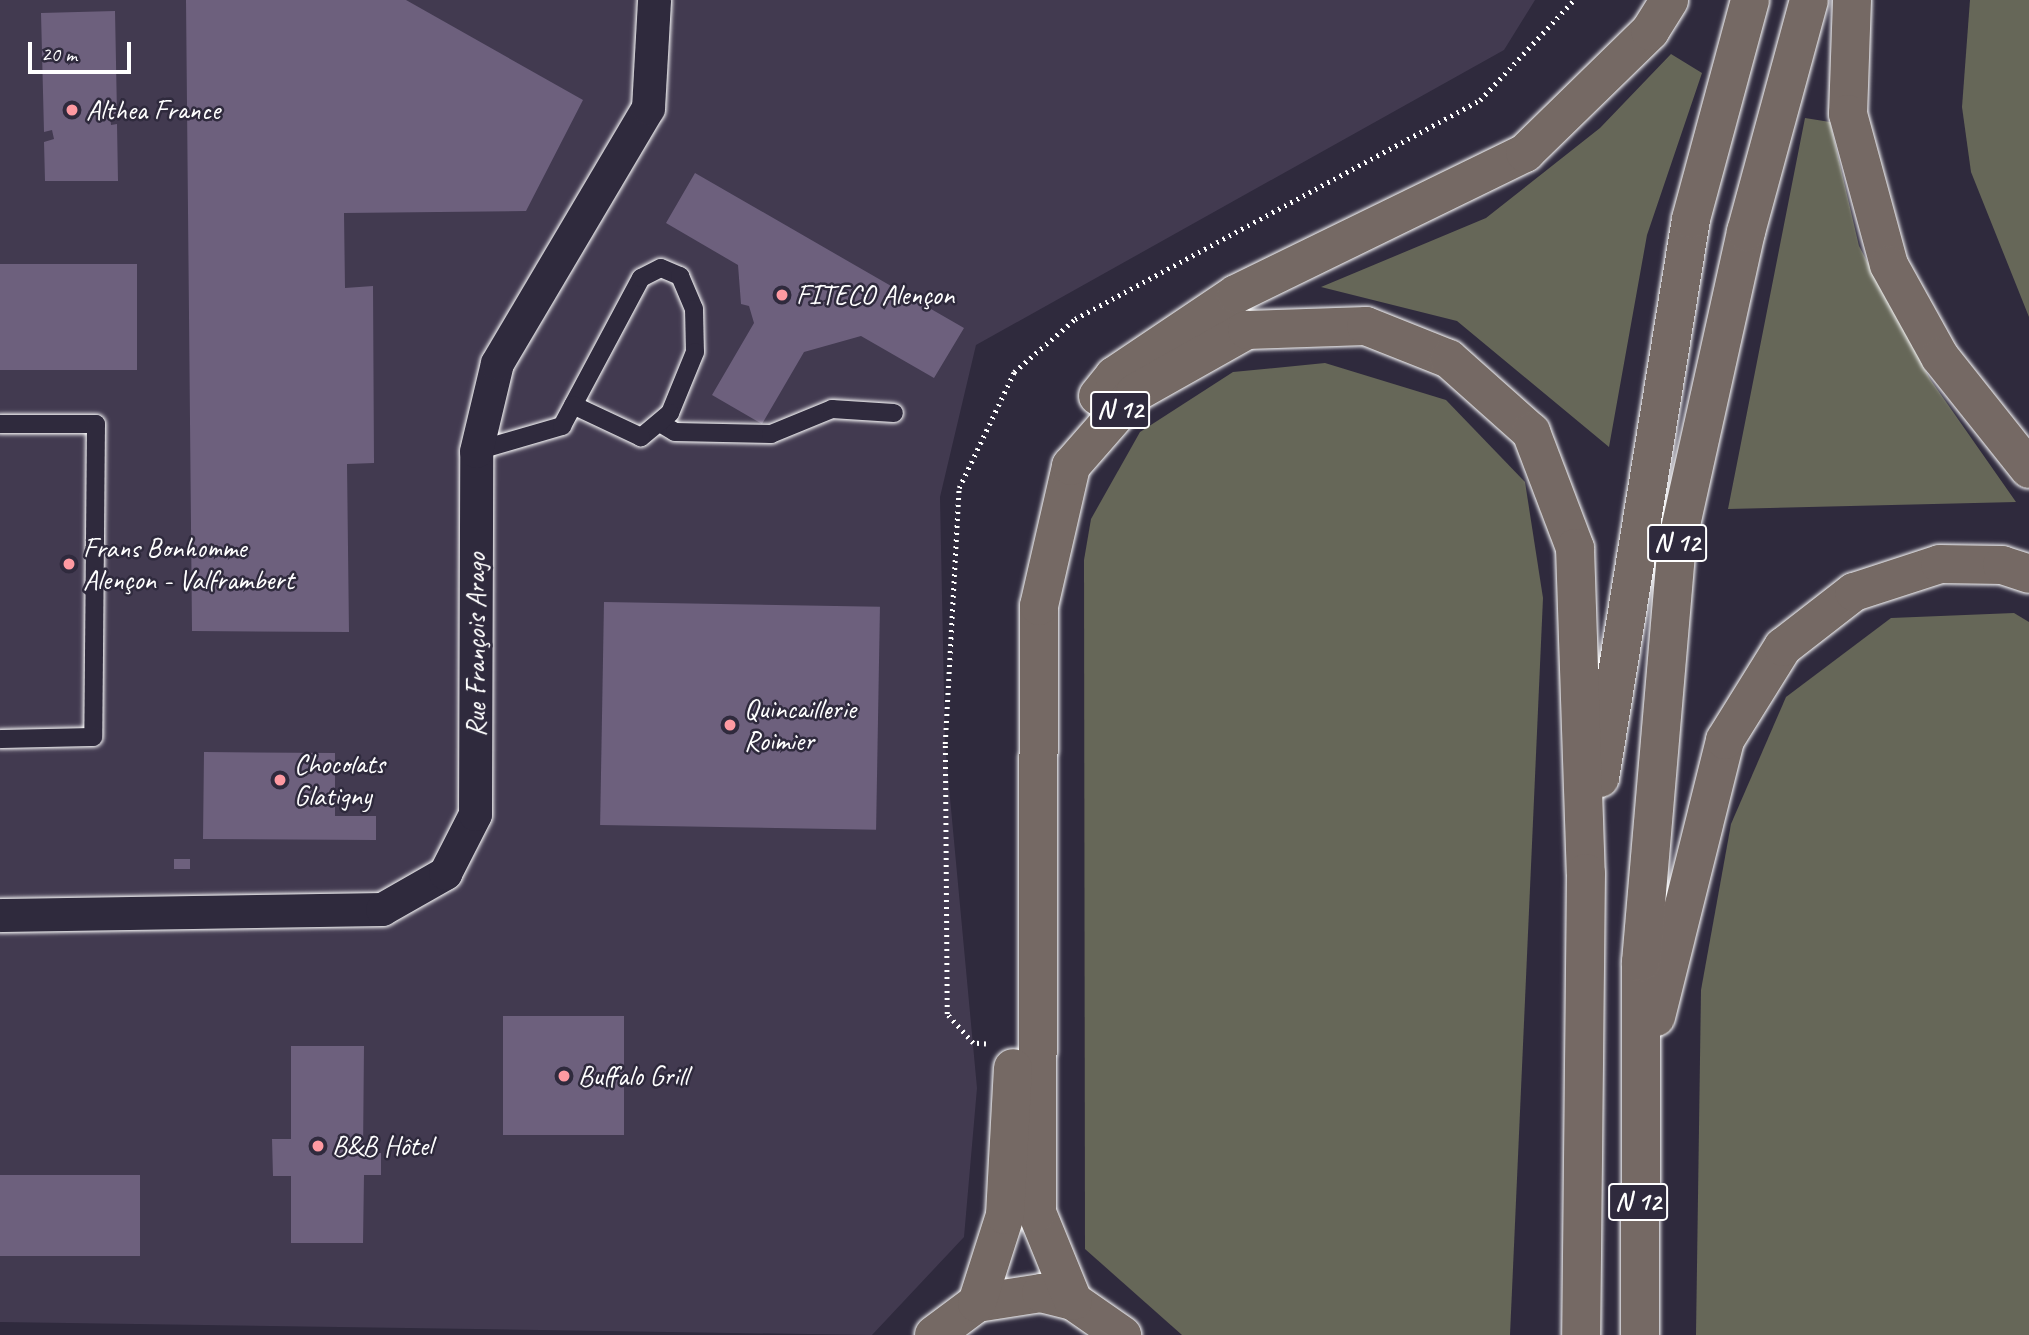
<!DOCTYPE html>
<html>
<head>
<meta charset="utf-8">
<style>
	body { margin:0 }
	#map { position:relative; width:2029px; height:1335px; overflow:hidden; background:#2f2a3d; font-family:Caveat,sans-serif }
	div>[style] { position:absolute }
	.built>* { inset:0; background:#423a50 }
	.green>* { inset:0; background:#666758 }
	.building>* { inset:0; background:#6d607d; transform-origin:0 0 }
	.path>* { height:4.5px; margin-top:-2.25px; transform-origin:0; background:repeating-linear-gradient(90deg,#fff 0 2px,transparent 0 7px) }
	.roads { filter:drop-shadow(0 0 2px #fff) drop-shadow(0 0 2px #fff) }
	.service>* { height:18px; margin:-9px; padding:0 9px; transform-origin:9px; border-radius:9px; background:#2f2a3d }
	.minor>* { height:33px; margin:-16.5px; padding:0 16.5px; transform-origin:16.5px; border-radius:16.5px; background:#2f2a3d }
	.primary>* { height:38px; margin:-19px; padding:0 19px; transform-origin:19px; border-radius:19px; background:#756964 }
	.trunk>* { height:38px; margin:-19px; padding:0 19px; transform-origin:19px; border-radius:19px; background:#756964 }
	.dots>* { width:19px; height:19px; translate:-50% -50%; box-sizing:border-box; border:4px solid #2f2a3d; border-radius:50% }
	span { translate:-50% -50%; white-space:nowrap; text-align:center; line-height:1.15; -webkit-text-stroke:5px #2f2a3d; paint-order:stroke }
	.shield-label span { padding:2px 5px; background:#2f2a3d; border:2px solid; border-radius:5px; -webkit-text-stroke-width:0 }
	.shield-label { font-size:26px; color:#fff; font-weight:700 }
	.poi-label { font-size:28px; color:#fff }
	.left { translate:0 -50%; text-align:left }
	.street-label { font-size:28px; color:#fff }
	.scale { position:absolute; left:28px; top:42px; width:103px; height:32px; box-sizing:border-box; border:4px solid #fff; border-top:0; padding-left:9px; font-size:21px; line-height:24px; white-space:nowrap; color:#fff; -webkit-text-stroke:5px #2f2a3d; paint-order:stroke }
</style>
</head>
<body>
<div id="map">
	<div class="built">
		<i style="clip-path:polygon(0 0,1535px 0,1504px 50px,976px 345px,940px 497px,945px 744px,977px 1088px,964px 1237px,872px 1335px,0 1322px)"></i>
	</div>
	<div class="green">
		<i style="clip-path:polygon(1970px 0,2029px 0,2029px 317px,1971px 172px,1962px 107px)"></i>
		<i style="clip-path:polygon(1671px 54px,1702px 73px,1647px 235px,1609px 447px,1457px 321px,1321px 287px,1486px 218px,1600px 128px)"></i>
		<i style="clip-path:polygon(1805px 118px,1830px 122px,1859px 246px,1930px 379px,2016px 502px,1728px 509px)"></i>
		<i style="clip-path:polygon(1325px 363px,1446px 400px,1525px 482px,1543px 598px,1510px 1335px,1182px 1335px,1085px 1249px,1084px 560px,1091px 519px,1140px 432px,1233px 372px)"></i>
		<i style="clip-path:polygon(2014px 613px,2029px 622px,2029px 1335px,1696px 1335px,1701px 990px,1731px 824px,1786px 697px,1891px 618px)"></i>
	</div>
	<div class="building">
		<i style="clip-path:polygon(186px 0,406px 0,583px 100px,526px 211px,344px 213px,345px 288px,373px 286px,374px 463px,347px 464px,349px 632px,192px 631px)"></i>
		<i style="clip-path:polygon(115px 11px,117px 114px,110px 115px,111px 125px,117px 124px,118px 181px,45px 181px,44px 142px,54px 139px,52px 130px,44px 132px,41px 13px)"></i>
		<i style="clip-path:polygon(695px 173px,964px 328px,934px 378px,861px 336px,804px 352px,762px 424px,712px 395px,754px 323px,749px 306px,741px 304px,738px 265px,666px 223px)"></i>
		<i style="left:0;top:264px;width:137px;height:106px"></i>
		<i style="left:604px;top:602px;width:276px;height:223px;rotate:1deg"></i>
		<i style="clip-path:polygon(204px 752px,335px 753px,335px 816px,376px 816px,376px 840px,203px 839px)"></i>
		<i style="left:174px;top:859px;width:16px;height:10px"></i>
		<i style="left:624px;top:1016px;width:119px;height:121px;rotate:90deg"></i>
		<i style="clip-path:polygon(291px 1046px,364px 1046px,363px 1153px,381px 1153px,381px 1175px,364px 1175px,363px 1243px,291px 1243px,291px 1176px,273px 1176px,272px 1139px,291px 1139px)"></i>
		<i style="left:0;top:1175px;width:140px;height:81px"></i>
	</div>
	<div class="path">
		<i style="left:986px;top:1044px;width:13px;rotate:-176deg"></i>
		<i style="left:973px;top:1043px;width:39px;rotate:-132deg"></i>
		<i style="left:947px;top:1014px;width:270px;rotate:-90.4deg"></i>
		<i style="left:945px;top:744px;width:256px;rotate:-86.9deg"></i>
		<i style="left:959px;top:488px;width:128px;rotate:-64.6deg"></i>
		<i style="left:1014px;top:372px;width:81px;rotate:-41deg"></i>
		<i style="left:1075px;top:319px;width:460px;rotate:-28.4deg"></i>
		<i style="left:1480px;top:100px;width:137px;rotate:-46.8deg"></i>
	</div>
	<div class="roads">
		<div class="service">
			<i style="left:660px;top:423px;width:17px;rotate:31deg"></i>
			<i style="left:675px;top:432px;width:96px;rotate:1.2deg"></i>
			<i style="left:771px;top:434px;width:66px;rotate:-22.3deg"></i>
			<i style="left:832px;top:409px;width:62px;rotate:3.7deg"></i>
			<i style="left:0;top:424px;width:96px"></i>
			<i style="left:96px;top:424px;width:313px;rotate:90.5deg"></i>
			<i style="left:93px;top:737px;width:93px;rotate:178.8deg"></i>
			<i style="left:476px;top:451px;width:90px;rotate:-16.2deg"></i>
			<i style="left:562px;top:426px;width:168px;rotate:-61.9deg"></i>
			<i style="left:641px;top:278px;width:22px;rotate:-27deg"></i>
			<i style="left:661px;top:268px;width:21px;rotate:23deg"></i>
			<i style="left:680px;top:276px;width:36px;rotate:67deg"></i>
			<i style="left:694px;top:309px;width:43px;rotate:88.7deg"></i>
			<i style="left:695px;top:352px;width:66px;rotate:112.3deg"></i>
			<i style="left:670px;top:413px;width:38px;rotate:140deg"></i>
			<i style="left:641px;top:437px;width:75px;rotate:-154.8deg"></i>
		</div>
		<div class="minor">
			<i style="left:0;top:915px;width:382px;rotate:-0.9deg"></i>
			<i style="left:382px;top:909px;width:73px;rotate:-29.7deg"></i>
			<i style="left:445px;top:873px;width:66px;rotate:-63deg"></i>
			<i style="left:475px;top:814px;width:363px;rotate:-89.8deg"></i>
			<i style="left:476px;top:451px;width:90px;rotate:-76.6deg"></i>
			<i style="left:497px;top:363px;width:296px;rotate:-59.4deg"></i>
			<i style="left:648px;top:108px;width:108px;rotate:-86.8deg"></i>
		</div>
		<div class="primary">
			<i style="left:934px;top:1335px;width:54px;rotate:-36.7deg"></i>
			<i style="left:977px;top:1303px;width:65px;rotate:-8.9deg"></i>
			<i style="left:1041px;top:1293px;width:33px;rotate:14deg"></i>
			<i style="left:1073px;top:1301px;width:60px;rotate:34.8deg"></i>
		</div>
		<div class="trunk">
			<i style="left:1852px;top:0;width:114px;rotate:92deg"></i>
			<i style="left:1848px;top:114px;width:156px;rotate:74.8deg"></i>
			<i style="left:1889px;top:265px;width:105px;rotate:61deg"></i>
			<i style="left:1940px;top:357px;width:143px;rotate:51.5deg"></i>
			<i style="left:1098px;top:396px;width:26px;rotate:-51deg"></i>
			<i style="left:1114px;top:376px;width:147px;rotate:-33.9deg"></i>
			<i style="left:1236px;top:294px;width:322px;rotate:-26deg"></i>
			<i style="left:1525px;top:153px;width:175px;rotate:-44.3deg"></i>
			<i style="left:1650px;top:31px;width:36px;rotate:-58deg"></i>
			<i style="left:1600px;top:778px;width:566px;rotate:-80.75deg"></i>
			<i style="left:1691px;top:219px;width:227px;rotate:-74.9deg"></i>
			<i style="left:1656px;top:1017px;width:285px;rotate:-76deg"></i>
			<i style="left:1725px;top:740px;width:110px;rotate:-58.1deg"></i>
			<i style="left:1783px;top:647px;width:90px;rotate:-37.8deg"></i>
			<i style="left:1854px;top:592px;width:90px;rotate:-18deg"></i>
			<i style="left:1940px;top:564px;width:62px;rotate:0.9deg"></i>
			<i style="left:2002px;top:565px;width:28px;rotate:18deg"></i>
			<i style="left:1073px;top:1301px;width:95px;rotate:-112.2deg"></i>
			<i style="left:1037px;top:1213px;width:607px;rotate:-89.81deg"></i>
			<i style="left:1039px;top:606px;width:144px;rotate:-77.1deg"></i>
			<i style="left:1071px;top:466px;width:97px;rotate:-48.8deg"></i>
			<i style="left:1135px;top:393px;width:129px;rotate:-29.4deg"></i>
			<i style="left:1247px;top:330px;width:119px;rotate:-1.9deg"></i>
			<i style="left:1366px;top:326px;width:89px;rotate:21.7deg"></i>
			<i style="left:1449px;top:359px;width:110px;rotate:41.7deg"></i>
			<i style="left:1531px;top:432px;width:124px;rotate:69.2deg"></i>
			<i style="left:1575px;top:548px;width:325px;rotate:88.1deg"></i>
			<i style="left:1586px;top:873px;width:462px;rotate:90.6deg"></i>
			<i style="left:977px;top:1303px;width:92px;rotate:-72.3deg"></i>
			<i style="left:1005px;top:1215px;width:147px;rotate:-86.9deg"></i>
			<i style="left:1640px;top:1335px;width:373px;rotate:-89.8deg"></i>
			<i style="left:1641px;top:962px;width:421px;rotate:-85.1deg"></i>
			<i style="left:1677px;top:543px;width:319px;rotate:-77.5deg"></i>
			<i style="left:1746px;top:232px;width:240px;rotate:-74.8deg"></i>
		</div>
	</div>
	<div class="dots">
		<i style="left:72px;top:110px;background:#ff9aa2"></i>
		<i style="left:782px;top:295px;background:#ff9aa2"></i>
		<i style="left:69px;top:564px;background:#ff9aa2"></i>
		<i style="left:730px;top:725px;background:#ff9aa2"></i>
		<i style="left:280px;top:780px;background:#ff9aa2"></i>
		<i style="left:564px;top:1076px;background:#ff9aa2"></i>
		<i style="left:318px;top:1146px;background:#ff9aa2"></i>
	</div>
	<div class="shield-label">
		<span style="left:1120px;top:410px">N 12</span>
		<span style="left:1677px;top:543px">N 12</span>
		<span style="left:1638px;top:1202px">N 12</span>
	</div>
	<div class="poi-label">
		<span class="left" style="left:86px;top:110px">Althea France</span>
		<span class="left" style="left:796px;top:295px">FITECO Alençon</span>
		<span class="left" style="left:83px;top:564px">Frans Bonhomme<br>Alençon - Valframbert</span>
		<span class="left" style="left:744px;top:725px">Quincaillerie<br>Roimier</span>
		<span class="left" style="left:294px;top:780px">Chocolats<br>Glatigny</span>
		<span class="left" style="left:578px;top:1076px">Buffalo Grill</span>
		<span class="left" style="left:332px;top:1146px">B&amp;B Hôtel</span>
	</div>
	<div class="street-label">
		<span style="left:476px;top:645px;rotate:-90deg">Rue François Arago</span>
	</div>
	<div class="scale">20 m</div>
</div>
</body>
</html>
